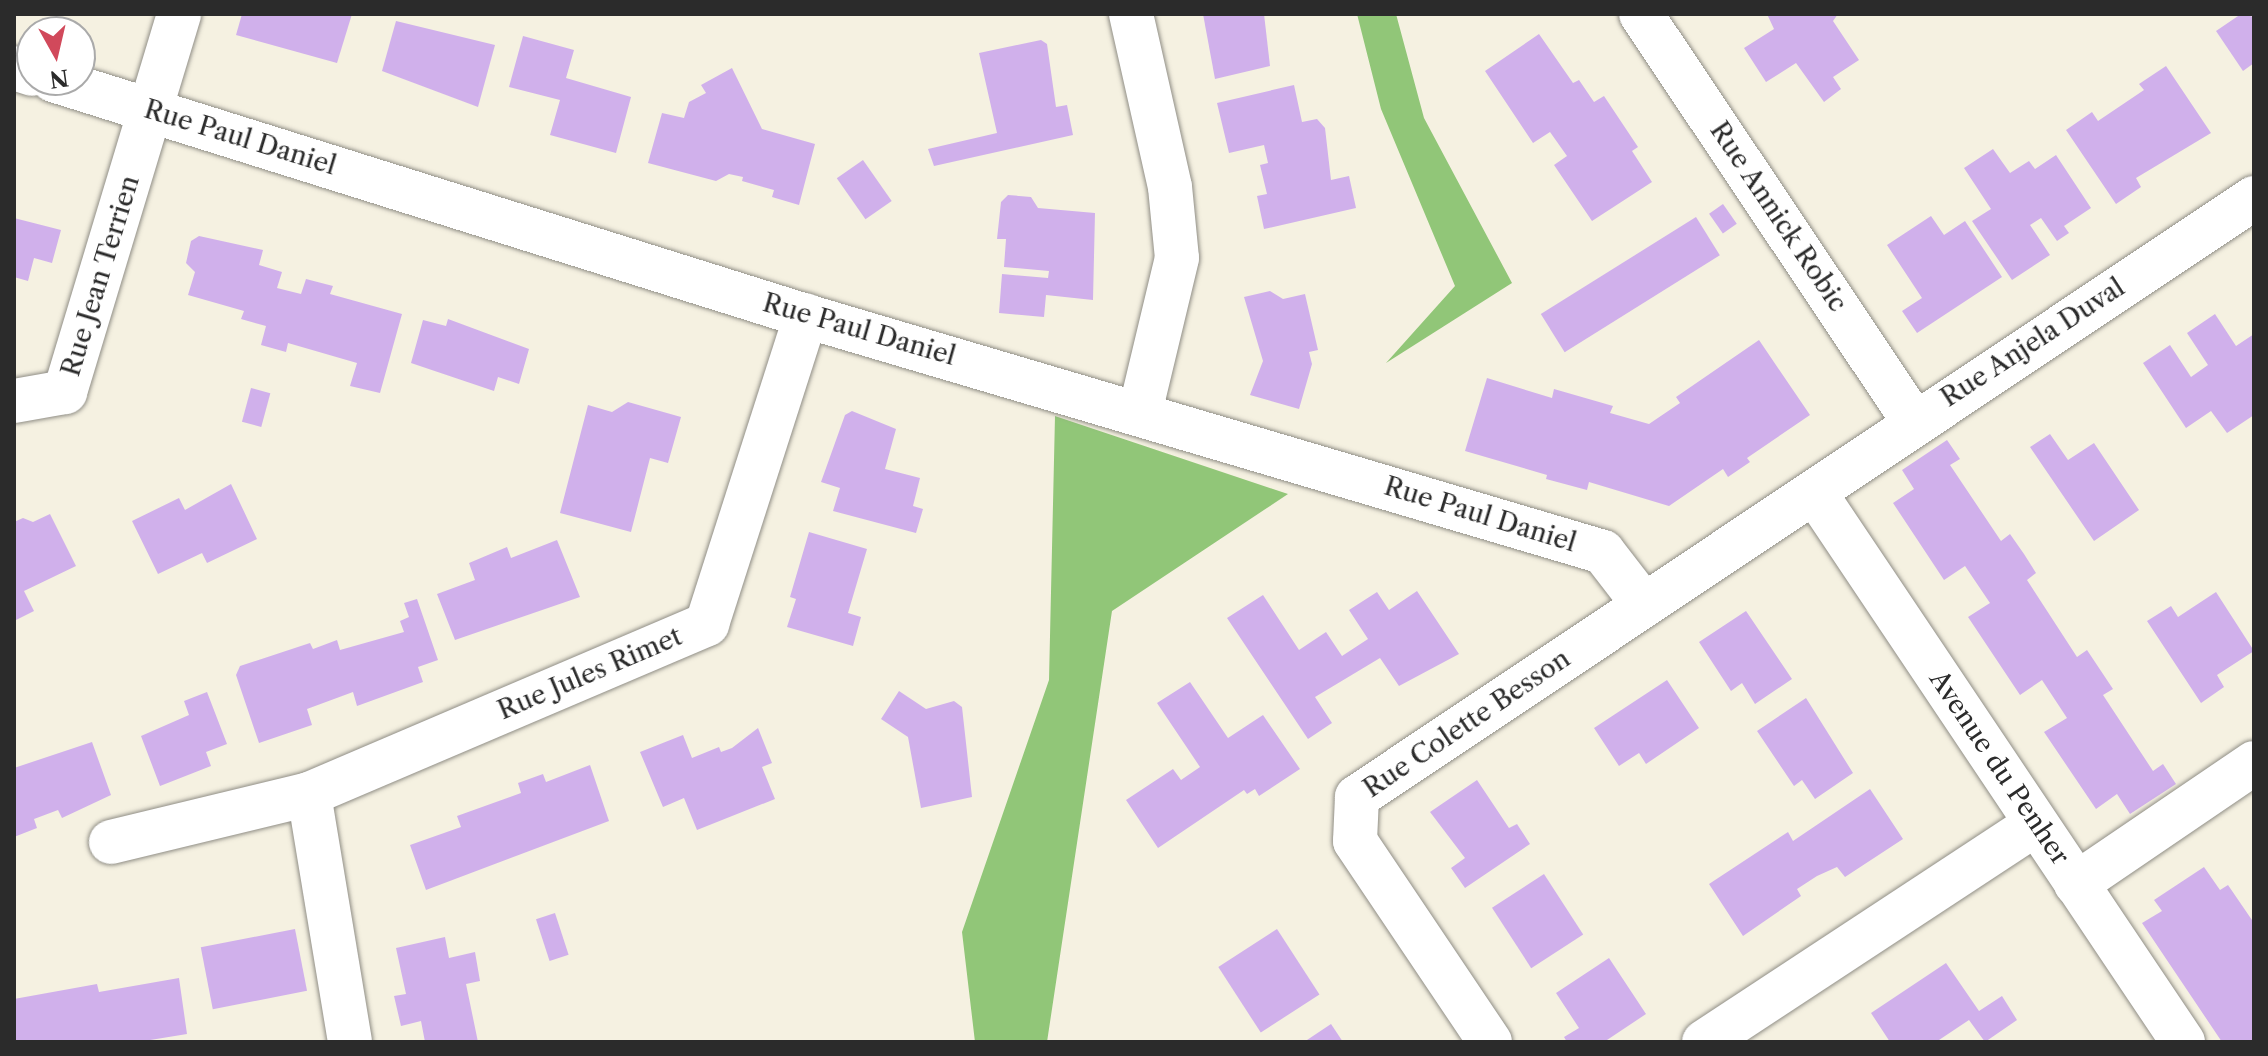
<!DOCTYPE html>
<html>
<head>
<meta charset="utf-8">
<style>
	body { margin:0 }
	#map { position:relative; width:2268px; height:1056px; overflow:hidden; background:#f5f1e1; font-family:"Libre Caslon Text",serif }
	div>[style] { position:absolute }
	.green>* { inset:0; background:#91c678 }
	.building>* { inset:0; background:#d0b0eb; transform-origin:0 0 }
	.roads { filter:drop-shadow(0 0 2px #908e86) drop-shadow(0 0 2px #908e86) }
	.street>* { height:44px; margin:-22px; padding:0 22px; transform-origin:22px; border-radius:22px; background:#fff }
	span { translate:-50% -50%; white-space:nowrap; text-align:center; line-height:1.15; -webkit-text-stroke:6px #fff; paint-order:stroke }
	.street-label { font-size:26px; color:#2b2b2b }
	.frame { position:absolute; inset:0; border:16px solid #2b2b2b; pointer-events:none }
	.north { position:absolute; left:16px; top:16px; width:80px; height:80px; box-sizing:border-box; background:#fff; border:2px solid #aaa; border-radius:50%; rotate:172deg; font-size:22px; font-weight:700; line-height:32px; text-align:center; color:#2b2b2b }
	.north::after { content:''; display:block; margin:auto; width:28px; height:36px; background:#d1495b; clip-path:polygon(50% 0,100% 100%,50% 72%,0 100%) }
</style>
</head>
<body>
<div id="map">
	<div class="green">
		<i style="clip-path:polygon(1357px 14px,1396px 14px,1424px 118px,1512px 283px,1386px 363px,1455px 286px,1381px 109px)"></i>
		<i style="clip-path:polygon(1055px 416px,1288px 494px,1112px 611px,1047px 1042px,975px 1042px,962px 932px,1049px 680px)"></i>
	</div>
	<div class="building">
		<i style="clip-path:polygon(242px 14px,352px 14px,337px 63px,236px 35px)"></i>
		<i style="clip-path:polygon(1203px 14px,1264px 14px,1270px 66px,1215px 79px)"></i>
		<i style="clip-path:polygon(1767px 14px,1838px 14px,1833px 21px,1859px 60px,1833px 77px,1841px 89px,1824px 102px,1796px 63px,1766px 82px,1744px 48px,1774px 29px)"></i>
		<i style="clip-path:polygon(2241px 14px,2254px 17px,2254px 63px,2243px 71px,2216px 31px)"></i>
		<i style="clip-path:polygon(396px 21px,495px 45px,478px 107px,382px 71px)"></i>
		<i style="clip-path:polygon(1539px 34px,1573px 83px,1579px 80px,1594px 102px,1604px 96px,1638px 147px,1632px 151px,1652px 182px,1592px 221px,1554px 165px,1567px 156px,1550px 132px,1533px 143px,1485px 71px)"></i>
		<i style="clip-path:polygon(523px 36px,574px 50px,566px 78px,631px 97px,616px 153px,550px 135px,560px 100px,509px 87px)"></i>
		<i style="clip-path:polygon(1041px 40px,1047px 44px,1056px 107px,1067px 105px,1073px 135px,934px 166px,928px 149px,997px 133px,979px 53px)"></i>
		<i style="clip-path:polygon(2166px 66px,2211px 133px,2136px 178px,2141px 187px,2116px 204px,2066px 130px,2092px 112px,2098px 121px,2144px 90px,2139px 84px)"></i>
		<i style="clip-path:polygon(732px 68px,762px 129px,815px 144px,799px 205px,772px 197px,774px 190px,742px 181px,743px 177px,729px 174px,716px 181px,648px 163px,662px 113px,684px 118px,689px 102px,706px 93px,701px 85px)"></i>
		<i style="clip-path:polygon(1294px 85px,1302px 122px,1317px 119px,1325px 128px,1331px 180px,1349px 176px,1356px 208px,1264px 229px,1257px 196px,1267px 194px,1260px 165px,1268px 163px,1264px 145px,1229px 153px,1217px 103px)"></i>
		<i style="clip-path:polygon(1993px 149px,2010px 173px,2029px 161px,2035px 169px,2056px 155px,2091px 208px,2064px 226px,2069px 233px,2057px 241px,2041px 218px,2030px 225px,2050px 255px,2012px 280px,1972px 221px,1991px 209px,1964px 168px)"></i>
		<i style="left:863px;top:160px;width:50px;height:32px;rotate:55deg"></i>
		<i style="clip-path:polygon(1008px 195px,1031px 197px,1038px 208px,1095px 213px,1093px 300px,1046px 295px,1044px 317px,999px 313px,1002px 274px,1048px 278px,1049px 271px,1004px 267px,1006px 239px,997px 239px,1001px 202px)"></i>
		<i style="left:1723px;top:204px;width:24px;height:17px;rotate:55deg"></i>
		<i style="clip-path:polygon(1931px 216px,1944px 235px,1965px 221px,2002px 277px,1917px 333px,1902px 311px,1922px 298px,1887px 245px)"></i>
		<i style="left:1696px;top:217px;width:45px;height:183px;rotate:58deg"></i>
		<i style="clip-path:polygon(14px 218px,61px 230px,52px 263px,34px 258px,28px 281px,14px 277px)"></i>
		<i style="clip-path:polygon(199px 236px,263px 250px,259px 265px,282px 272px,277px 288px,301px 294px,306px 279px,333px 286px,330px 294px,402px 314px,380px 393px,350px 386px,357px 363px,288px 343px,286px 352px,261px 345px,266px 326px,241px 319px,244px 311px,188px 295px,195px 272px,186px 263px,191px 241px)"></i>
		<i style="clip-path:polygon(1270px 291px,1283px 299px,1305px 294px,1318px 350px,1309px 352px,1312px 364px,1299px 409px,1250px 395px,1263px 361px,1244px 297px)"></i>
		<i style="clip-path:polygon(2215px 314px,2236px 346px,2254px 334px,2254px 415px,2227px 433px,2211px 411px,2186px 428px,2143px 363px,2170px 345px,2191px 377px,2208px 365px,2187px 333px)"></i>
		<i style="clip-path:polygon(448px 319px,529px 349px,519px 384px,498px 377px,494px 391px,411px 363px,423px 320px,446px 326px)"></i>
		<i style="clip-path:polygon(1759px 340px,1810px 415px,1747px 458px,1750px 462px,1728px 477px,1723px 469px,1669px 506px,1589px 482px,1587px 490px,1546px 479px,1547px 475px,1465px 451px,1487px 378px,1552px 398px,1554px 389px,1613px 406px,1610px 413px,1649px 424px,1680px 403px,1676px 397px)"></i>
		<i style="left:251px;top:388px;width:20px;height:35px;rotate:15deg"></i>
		<i style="clip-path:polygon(628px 402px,681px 417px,668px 463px,650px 458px,631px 532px,560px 513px,588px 405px,612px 412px)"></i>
		<i style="clip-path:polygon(852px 411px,896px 429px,885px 469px,920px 478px,913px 506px,923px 509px,916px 533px,833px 511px,840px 488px,821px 482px,845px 415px)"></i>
		<i style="clip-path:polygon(2050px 434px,2068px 460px,2094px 443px,2139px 510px,2094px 541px,2030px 447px)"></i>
		<i style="clip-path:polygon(1947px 440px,1960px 459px,1950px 465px,2001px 541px,2010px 534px,2024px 554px,2036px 573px,2027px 580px,2077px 657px,2087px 650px,2113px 689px,2103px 695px,2153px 771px,2163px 764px,2176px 784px,2130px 814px,2117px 794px,2096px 809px,2044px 732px,2067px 718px,2042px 680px,2020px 695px,1968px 617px,1990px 603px,1965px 566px,1944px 580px,1893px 503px,1914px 489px,1902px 470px)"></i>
		<i style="clip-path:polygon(231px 484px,257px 539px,207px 563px,202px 553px,158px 574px,132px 521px,179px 498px,185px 510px)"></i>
		<i style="clip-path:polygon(50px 514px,76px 566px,24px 591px,34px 611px,14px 621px,14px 522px,23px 518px,33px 522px)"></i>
		<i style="clip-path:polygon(809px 532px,867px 549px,848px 613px,861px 617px,853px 646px,787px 627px,796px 599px,790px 597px)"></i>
		<i style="clip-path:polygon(557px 540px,580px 597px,455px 640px,437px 594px,475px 580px,469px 563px,507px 547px,511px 558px)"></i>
		<i style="clip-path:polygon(1417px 591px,1459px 654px,1399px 686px,1380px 658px,1315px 697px,1332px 723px,1308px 739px,1227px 618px,1263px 595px,1299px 650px,1326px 632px,1342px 656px,1368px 639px,1349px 610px,1377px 592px,1389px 610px)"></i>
		<i style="clip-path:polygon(2216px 592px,2254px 651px,2217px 675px,2224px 687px,2201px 703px,2147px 621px,2171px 606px,2178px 617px)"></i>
		<i style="clip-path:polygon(417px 599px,438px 660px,418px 667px,423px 682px,357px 706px,353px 692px,307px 709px,312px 725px,259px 743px,236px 675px,240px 666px,310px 643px,313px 649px,337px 640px,340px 650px,404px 632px,400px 621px,409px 617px,404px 603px)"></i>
		<i style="clip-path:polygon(1746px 611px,1792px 679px,1755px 704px,1742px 683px,1731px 691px,1699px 642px)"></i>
		<i style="clip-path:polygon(1667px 680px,1699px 728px,1646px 764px,1639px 753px,1619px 766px,1594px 728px)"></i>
		<i style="clip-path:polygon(1190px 682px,1228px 738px,1263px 715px,1300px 769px,1259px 796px,1255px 789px,1247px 794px,1244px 790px,1158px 848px,1126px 800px,1173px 769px,1181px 780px,1200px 767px,1157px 703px)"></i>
		<i style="clip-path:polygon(899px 691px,926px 709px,954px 701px,962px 707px,972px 797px,921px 808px,908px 737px,881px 719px)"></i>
		<i style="clip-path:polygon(207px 692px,227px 744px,206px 752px,211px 766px,160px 786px,141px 736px,189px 715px,184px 701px)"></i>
		<i style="clip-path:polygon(1806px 698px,1853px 773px,1815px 799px,1802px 780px,1794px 786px,1757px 731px)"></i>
		<i style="clip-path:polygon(758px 728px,772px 763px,762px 767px,775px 799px,697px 830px,684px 798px,663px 807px,640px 752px,683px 735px,692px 758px,719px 747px,721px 752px,732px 748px)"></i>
		<i style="clip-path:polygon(92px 742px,111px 795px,62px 818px,58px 810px,34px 819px,37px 828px,14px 837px,14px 768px)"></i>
		<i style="clip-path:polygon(590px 765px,609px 821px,426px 890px,410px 845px,461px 827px,457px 816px,521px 793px,518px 783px,543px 774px,546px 782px)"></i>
		<i style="clip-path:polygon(1477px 780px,1509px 828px,1517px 824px,1530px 844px,1465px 888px,1451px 868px,1465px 858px,1430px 812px)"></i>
		<i style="clip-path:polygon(1870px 789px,1903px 839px,1845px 877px,1837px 867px,1817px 876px,1797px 889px,1801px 896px,1743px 936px,1709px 884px,1788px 832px,1793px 841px)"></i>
		<i style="clip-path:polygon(2204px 867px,2220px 890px,2228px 885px,2254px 923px,2254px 1042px,2222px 1042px,2142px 923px,2162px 911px,2154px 900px)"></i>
		<i style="left:1544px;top:874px;width:72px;height:62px;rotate:57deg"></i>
		<i style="left:555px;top:913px;width:44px;height:20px;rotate:72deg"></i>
		<i style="left:295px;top:929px;width:63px;height:96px;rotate:79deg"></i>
		<i style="left:1277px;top:929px;width:78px;height:70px;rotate:57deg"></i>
		<i style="clip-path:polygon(445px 937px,449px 958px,475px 952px,480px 981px,466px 984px,478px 1042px,425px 1042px,421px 1021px,401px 1026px,394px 996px,406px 994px,396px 948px)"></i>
		<i style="clip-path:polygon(1609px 958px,1646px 1014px,1604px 1042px,1567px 1042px,1564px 1037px,1579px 1028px,1556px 993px)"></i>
		<i style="clip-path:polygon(1946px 963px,1979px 1011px,2002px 996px,2017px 1020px,1985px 1042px,1969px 1020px,1936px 1042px,1890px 1042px,1871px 1013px)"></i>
		<i style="clip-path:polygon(179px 978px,187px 1034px,138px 1042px,14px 1042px,14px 999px,97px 984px,99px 992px)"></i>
		<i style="clip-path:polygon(1331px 1024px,1343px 1042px,1304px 1042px)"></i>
	</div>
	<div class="roads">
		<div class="street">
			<i style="left:1131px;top:14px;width:177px;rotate:77.3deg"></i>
			<i style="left:1170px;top:187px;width:71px;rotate:84.4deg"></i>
			<i style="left:1177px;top:258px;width:158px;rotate:103.5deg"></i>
			<i style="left:1641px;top:14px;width:491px;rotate:56.2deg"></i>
			<i style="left:14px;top:68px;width:19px;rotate:18deg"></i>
			<i style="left:53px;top:80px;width:789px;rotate:17.4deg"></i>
			<i style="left:806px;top:316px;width:831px;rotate:16.49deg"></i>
			<i style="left:1603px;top:552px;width:67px;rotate:52.3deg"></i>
			<i style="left:14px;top:401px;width:52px;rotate:-10deg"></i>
			<i style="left:65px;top:392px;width:395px;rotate:-73.2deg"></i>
			<i style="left:1815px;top:493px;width:661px;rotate:56.17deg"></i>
			<i style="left:309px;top:794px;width:251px;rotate:80.6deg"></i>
			<i style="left:111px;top:842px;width:204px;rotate:-13.6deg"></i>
			<i style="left:309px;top:794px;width:433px;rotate:-23.1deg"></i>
			<i style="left:707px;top:624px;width:324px;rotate:-72.2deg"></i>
			<i style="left:2076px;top:884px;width:215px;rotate:-34.2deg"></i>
			<i style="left:1490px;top:1042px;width:242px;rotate:-123.9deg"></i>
			<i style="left:1355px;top:841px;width:44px;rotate:-87.4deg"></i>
			<i style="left:1357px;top:797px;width:1079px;rotate:-33.73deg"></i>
			<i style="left:1704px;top:1042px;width:397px;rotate:-33.3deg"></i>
		</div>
	</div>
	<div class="street-label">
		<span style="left:240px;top:138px;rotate:17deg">Rue Paul Daniel</span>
		<span style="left:1778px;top:217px;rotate:56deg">Rue Annick Robic</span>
		<span style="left:101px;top:276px;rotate:-73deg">Rue Jean Terrien</span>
		<span style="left:859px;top:330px;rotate:16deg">Rue Paul Daniel</span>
		<span style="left:2033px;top:343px;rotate:-33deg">Rue Anjela Duval</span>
		<span style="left:1480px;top:515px;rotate:17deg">Rue Paul Daniel</span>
		<span style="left:590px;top:674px;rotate:-23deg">Rue Jules Rimet</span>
		<span style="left:1467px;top:724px;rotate:-34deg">Rue Colette Besson</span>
		<span style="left:1999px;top:768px;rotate:56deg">Avenue du Penher</span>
	</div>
	<div class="frame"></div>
	<div class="north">N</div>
</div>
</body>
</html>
